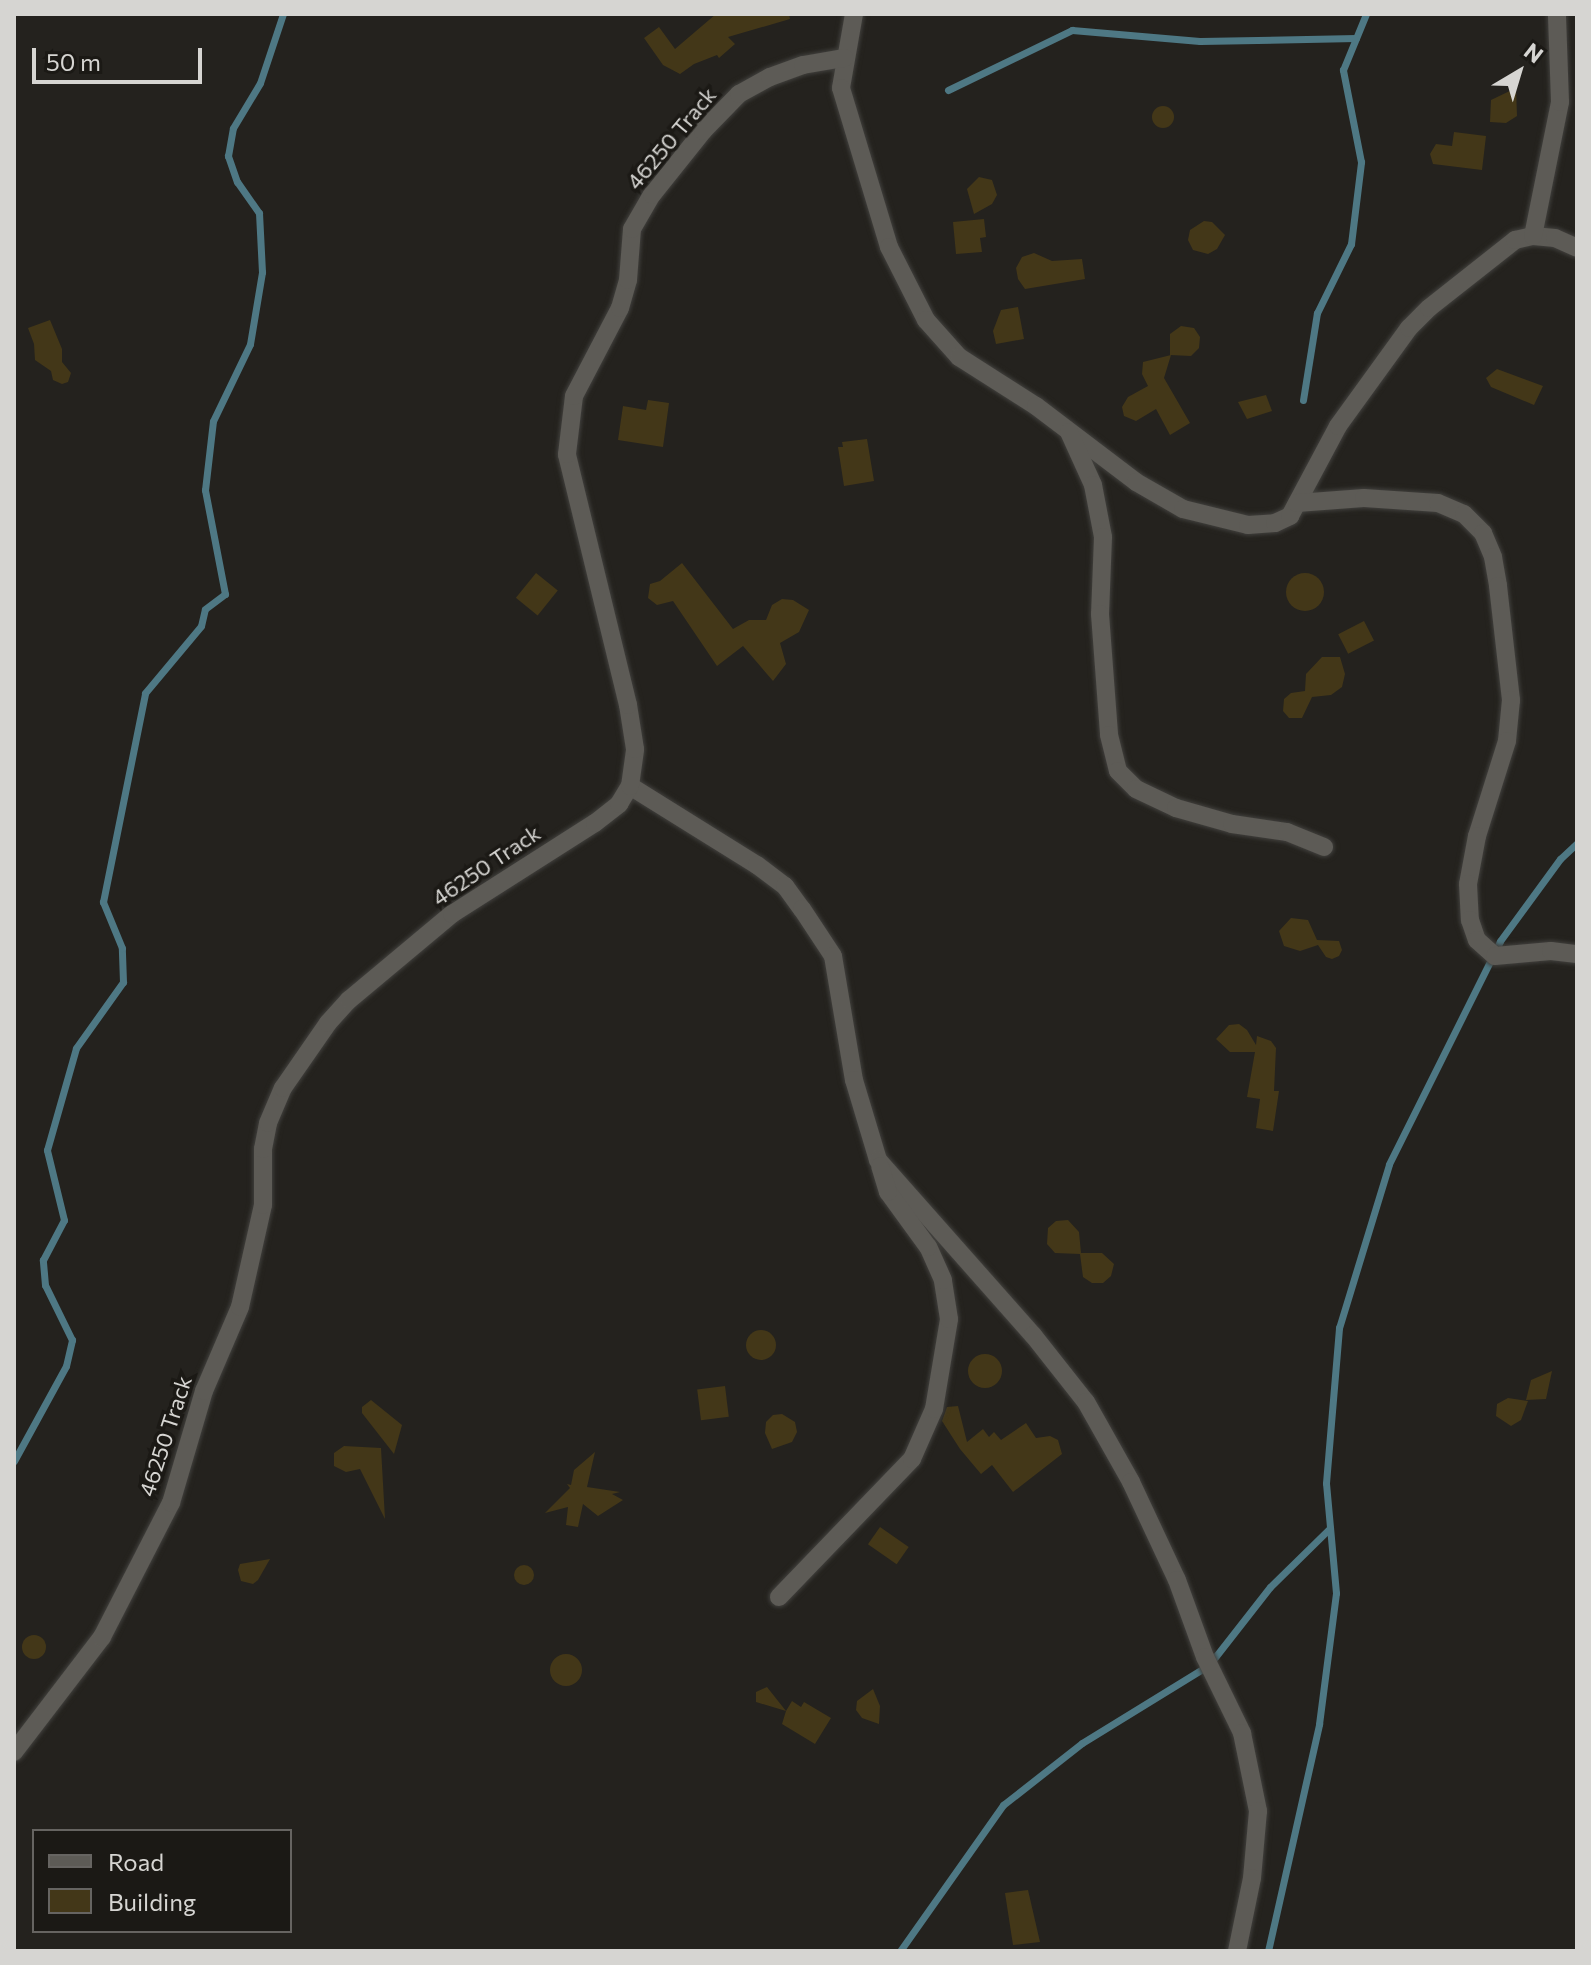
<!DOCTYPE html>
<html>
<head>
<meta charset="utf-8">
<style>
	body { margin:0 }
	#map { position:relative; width:1591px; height:1965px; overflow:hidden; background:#24221e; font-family:Commissioner,sans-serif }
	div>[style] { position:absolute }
	.stream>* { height:7px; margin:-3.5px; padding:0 3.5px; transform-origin:3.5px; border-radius:3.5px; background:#4e7884 }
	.building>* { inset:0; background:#433718; transform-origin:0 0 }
	.round { border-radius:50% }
	.roads { filter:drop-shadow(0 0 2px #41403d) drop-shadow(0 0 2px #41403d) }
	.street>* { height:18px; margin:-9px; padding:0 9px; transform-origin:9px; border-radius:9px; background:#5d5b56 }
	span { translate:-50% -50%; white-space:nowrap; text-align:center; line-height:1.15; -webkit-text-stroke:7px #1b1915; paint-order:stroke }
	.street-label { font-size:22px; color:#d6d5d2 }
	.frame { position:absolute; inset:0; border:16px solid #d6d5d2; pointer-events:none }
	.legend { position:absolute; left:32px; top:1829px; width:260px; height:104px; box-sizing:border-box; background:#1b1915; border:2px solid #666461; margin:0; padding:10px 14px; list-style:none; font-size:24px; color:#d6d5d2 }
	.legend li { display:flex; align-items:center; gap:16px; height:40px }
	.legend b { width:40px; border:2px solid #666461 }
	.north { position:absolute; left:1479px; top:32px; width:80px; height:80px; -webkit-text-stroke:6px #1b1915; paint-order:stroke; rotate:38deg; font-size:22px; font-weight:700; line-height:32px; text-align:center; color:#d6d5d2 }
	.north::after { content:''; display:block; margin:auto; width:28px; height:36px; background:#d6d5d2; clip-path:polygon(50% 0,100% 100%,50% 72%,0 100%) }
	.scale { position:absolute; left:32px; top:48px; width:170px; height:36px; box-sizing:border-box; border:4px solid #d6d5d2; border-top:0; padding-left:10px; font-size:24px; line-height:28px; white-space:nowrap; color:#d6d5d2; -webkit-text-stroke:6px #1b1915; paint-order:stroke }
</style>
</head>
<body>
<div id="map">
	<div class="stream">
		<i style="left:948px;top:90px;width:138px;rotate:-25.8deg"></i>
		<i style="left:1072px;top:30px;width:128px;rotate:4.9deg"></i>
		<i style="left:1200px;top:41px;width:156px;rotate:-1.1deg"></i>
		<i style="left:1303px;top:400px;width:88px;rotate:-80.9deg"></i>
		<i style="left:1317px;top:313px;width:77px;rotate:-63.8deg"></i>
		<i style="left:1351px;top:244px;width:83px;rotate:-83deg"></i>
		<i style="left:1361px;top:162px;width:94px;rotate:-101.1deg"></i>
		<i style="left:1343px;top:70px;width:61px;rotate:-67.7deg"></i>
		<i style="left:14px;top:1461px;width:108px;rotate:-61.3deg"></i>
		<i style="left:66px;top:1366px;width:27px;rotate:-77deg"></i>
		<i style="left:72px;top:1340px;width:61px;rotate:-116.1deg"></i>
		<i style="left:45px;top:1285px;width:25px;rotate:-95deg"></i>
		<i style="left:43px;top:1260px;width:45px;rotate:-62.3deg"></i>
		<i style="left:64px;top:1220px;width:72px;rotate:-103.7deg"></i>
		<i style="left:47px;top:1150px;width:106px;rotate:-74.1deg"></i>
		<i style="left:76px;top:1048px;width:81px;rotate:-54.5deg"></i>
		<i style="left:123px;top:982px;width:34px;rotate:-92deg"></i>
		<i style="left:122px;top:948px;width:50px;rotate:-112.4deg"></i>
		<i style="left:103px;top:902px;width:213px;rotate:-78.6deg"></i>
		<i style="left:145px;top:693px;width:87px;rotate:-50.1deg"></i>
		<i style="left:201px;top:626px;width:17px;rotate:-77deg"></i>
		<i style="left:205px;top:609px;width:25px;rotate:-37deg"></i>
		<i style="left:225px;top:594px;width:106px;rotate:-100.9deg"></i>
		<i style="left:205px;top:490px;width:69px;rotate:-83.4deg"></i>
		<i style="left:213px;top:421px;width:85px;rotate:-64.3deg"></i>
		<i style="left:250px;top:344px;width:73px;rotate:-80.5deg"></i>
		<i style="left:262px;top:272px;width:59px;rotate:-92.9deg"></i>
		<i style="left:259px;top:213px;width:38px;rotate:-125deg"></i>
		<i style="left:237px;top:182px;width:28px;rotate:-109deg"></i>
		<i style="left:228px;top:156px;width:28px;rotate:-80deg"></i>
		<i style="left:233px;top:128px;width:52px;rotate:-59deg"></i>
		<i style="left:260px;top:83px;width:73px;rotate:-71.6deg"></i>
		<i style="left:900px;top:1951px;width:179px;rotate:-54.8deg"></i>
		<i style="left:1003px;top:1805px;width:100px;rotate:-38.1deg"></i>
		<i style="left:1082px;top:1743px;width:149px;rotate:-31.6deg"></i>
		<i style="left:1209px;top:1665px;width:99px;rotate:-52deg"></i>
		<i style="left:1270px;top:1587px;width:84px;rotate:-44.5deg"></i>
		<i style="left:1268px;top:1951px;width:233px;rotate:-77.3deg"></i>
		<i style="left:1319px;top:1724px;width:132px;rotate:-82.6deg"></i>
		<i style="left:1336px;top:1593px;width:110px;rotate:-95.2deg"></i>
		<i style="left:1326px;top:1483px;width:156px;rotate:-85.2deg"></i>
		<i style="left:1339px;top:1328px;width:171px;rotate:-73deg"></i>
		<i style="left:1389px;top:1164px;width:249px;rotate:-63.5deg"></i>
		<i style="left:1500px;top:941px;width:102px;rotate:-53.8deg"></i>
		<i style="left:1560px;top:859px;width:23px;rotate:-43deg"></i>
	</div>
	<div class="building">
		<i style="clip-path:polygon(716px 14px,789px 14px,790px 19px,728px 37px,735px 44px,719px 58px,717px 55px,694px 64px,680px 74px,663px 65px,644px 38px,659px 27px,675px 49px)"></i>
		<i style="clip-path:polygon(1516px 88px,1517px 116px,1506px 123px,1490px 122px,1491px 100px)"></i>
		<i class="round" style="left:1152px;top:106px;width:22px;height:22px"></i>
		<i style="clip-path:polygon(1454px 132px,1486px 136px,1482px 170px,1433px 164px,1430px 154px,1436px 144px,1452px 146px)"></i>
		<i style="clip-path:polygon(979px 177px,992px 180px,997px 195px,992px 204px,974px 214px,967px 189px)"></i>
		<i style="clip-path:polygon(984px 219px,986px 237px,980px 238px,982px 252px,956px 254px,953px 222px)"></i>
		<i style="clip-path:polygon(1204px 221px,1212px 222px,1225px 235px,1217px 249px,1208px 254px,1193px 250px,1188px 240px,1190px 230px)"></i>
		<i style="clip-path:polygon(1034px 253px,1052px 261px,1082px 259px,1085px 279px,1025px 289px,1018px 279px,1016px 268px,1022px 257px)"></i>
		<i style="clip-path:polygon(1018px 307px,1024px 339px,996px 344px,993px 331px,1001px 310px)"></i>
		<i style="clip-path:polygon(50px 320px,62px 349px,62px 362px,71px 373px,68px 382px,62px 384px,53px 380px,51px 371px,35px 360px,34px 344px,28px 328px)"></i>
		<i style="clip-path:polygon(1181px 326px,1194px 328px,1200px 337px,1199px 348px,1191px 356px,1170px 355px,1170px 334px)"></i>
		<i style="clip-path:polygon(1171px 355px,1164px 378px,1190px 423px,1170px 435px,1156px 409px,1136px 421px,1124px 416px,1122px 407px,1128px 397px,1148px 386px,1142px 374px,1143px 362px)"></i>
		<i style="clip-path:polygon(1497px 369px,1543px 386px,1534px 405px,1491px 387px,1486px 378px)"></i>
		<i style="clip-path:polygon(1266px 395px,1272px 411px,1247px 419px,1238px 402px)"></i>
		<i style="clip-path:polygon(648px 400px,669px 403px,663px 447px,618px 440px,623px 406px,646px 410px)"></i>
		<i style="clip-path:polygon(867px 439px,874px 481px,844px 486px,838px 447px,843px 447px,842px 442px)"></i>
		<i style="clip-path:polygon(682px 563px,733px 629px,749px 620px,766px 620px,772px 605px,782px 599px,793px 600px,809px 610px,799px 632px,780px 643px,786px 664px,773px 681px,743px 646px,717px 666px,673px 601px,657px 605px,648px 598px,650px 584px,660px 581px)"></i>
		<i class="round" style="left:1286px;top:573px;width:38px;height:38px"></i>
		<i style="left:536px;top:573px;width:28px;height:32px;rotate:39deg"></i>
		<i style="left:1364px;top:621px;width:22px;height:29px;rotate:63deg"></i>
		<i style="clip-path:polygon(1322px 657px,1340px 657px,1345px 674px,1342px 687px,1331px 695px,1312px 697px,1302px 718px,1289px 718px,1283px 711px,1284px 699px,1291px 693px,1305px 691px,1306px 674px)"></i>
		<i style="clip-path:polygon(1291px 918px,1308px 920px,1317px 940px,1339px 941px,1342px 950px,1339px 956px,1332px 959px,1326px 957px,1318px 945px,1300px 951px,1284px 946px,1279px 931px)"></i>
		<i style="clip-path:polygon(1239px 1024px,1247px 1030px,1256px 1045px,1257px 1036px,1271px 1041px,1276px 1048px,1274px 1091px,1279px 1091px,1273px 1131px,1256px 1128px,1260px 1099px,1247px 1097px,1255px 1052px,1230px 1052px,1216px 1039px,1229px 1025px)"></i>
		<i style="clip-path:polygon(1068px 1220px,1079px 1232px,1081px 1253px,1102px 1253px,1114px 1264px,1111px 1276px,1103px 1283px,1092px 1283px,1083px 1277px,1080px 1254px,1055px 1253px,1047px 1244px,1048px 1228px,1056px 1221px)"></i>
		<i class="round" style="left:746px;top:1330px;width:30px;height:30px"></i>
		<i class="round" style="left:968px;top:1354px;width:34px;height:34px"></i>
		<i style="clip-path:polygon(1552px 1371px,1546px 1399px,1526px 1400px,1531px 1380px)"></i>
		<i style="left:725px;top:1386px;width:31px;height:28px;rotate:83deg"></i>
		<i style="clip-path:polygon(1508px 1398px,1528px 1401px,1521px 1420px,1511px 1426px,1496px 1416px,1497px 1404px)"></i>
		<i style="clip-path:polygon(371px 1400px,402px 1425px,394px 1454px,362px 1413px,362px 1407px)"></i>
		<i style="clip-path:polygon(958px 1406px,967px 1442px,983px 1429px,989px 1437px,994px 1432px,1001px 1440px,1026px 1423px,1036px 1438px,1050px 1436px,1058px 1440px,1062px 1454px,1013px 1492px,992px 1465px,981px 1474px,960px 1449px,942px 1421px,947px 1407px)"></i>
		<i style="clip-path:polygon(782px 1414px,795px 1422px,797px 1432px,792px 1442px,772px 1449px,765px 1433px,766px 1422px,773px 1415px)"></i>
		<i style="clip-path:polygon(344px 1446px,381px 1448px,385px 1519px,360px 1469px,346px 1472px,334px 1466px,334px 1453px)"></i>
		<i style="clip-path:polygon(595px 1452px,587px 1487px,620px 1492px,612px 1494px,623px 1500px,598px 1516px,583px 1504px,578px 1527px,566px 1525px,568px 1507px,545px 1513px,570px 1488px,567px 1484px,571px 1485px,574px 1470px)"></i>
		<i style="left:880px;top:1527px;width:35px;height:21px;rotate:35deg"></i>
		<i style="clip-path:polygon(270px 1559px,258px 1580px,253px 1584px,241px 1581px,238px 1570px,240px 1564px)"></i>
		<i class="round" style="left:514px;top:1565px;width:20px;height:20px"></i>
		<i class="round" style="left:22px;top:1635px;width:24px;height:24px"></i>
		<i class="round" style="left:550px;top:1654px;width:32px;height:32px"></i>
		<i style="clip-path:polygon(767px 1687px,786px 1711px,792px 1701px,801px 1707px,804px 1702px,831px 1718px,815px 1744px,782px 1724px,786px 1711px,756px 1702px,756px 1692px)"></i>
		<i style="clip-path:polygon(873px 1689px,880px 1706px,879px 1724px,862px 1718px,856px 1710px,857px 1701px)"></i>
		<i style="clip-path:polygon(1028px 1890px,1040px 1942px,1013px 1945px,1005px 1893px)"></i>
	</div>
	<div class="roads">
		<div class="street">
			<i style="left:854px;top:14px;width:75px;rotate:100deg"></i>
			<i style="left:841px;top:88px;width:166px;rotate:73.2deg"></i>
			<i style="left:889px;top:247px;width:82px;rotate:63.1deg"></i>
			<i style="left:926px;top:320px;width:50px;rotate:48.3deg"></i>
			<i style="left:959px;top:357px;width:91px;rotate:32.5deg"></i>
			<i style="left:1036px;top:406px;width:126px;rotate:37.2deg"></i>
			<i style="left:1136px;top:482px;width:54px;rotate:29.9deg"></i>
			<i style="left:1183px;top:509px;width:67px;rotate:13.8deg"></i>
			<i style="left:1248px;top:525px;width:27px;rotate:-4deg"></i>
			<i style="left:1275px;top:523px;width:17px;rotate:-25deg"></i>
			<i style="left:1290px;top:516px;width:102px;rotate:-61.9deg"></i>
			<i style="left:1338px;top:426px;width:121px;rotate:-54.1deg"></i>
			<i style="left:1409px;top:328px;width:28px;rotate:-45deg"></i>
			<i style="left:1429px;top:308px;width:110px;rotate:-38.3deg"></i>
			<i style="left:1515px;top:240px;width:18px;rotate:-13deg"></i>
			<i style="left:1533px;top:236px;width:22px;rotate:5deg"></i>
			<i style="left:1555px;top:238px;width:24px;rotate:24deg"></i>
			<i style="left:1533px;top:236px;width:137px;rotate:-78.6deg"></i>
			<i style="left:1560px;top:102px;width:88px;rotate:-92deg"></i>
			<i style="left:1069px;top:432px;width:58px;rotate:65.6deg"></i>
			<i style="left:1093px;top:485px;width:53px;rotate:79.1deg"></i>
			<i style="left:1103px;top:537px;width:77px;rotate:92.2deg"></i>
			<i style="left:1100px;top:614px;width:121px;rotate:85.7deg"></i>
			<i style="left:1109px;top:735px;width:37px;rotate:76deg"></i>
			<i style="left:1118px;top:771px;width:25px;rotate:45deg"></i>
			<i style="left:1136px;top:789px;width:44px;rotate:25.4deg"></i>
			<i style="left:1176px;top:808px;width:58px;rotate:15.9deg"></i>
			<i style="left:1232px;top:824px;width:56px;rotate:8.3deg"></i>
			<i style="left:1287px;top:832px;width:40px;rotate:22deg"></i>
			<i style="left:1297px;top:503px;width:67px;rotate:-4.3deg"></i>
			<i style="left:1364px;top:498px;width:74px;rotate:3.9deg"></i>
			<i style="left:1438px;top:503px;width:28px;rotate:23deg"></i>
			<i style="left:1464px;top:514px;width:27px;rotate:45deg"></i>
			<i style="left:1483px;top:533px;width:26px;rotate:67deg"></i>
			<i style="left:1493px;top:557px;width:29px;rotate:80deg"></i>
			<i style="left:1498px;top:586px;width:115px;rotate:83.5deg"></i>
			<i style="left:1511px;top:700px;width:41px;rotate:95.6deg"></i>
			<i style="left:1507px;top:741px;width:100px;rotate:107.5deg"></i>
			<i style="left:1477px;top:836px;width:49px;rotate:100.6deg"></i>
			<i style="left:1468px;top:884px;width:36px;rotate:87deg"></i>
			<i style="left:1470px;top:920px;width:21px;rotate:71deg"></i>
			<i style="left:1477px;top:940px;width:24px;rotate:42deg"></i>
			<i style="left:1495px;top:956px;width:56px;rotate:-5.1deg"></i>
			<i style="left:1551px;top:951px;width:26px;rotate:7deg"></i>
			<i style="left:630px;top:786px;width:150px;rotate:31.9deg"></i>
			<i style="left:757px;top:865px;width:35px;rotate:37deg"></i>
			<i style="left:785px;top:886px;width:29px;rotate:54deg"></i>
			<i style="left:802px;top:909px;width:56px;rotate:56.6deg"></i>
			<i style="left:833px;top:956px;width:126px;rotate:80.4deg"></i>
			<i style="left:854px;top:1080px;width:84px;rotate:73.3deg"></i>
			<i style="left:878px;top:1160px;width:234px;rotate:48.5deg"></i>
			<i style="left:1033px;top:1335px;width:85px;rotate:51.7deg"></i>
			<i style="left:1086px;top:1402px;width:92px;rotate:60.6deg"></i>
			<i style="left:1131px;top:1482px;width:108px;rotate:64.9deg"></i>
			<i style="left:1177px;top:1580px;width:82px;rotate:70deg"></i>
			<i style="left:1205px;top:1657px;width:85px;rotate:64deg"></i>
			<i style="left:1242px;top:1733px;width:80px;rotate:78.4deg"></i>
			<i style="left:1258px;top:1811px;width:67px;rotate:95.1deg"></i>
			<i style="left:1252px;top:1878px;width:75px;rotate:101.6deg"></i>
			<i style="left:779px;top:1597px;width:192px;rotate:-46.1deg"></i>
			<i style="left:912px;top:1459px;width:55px;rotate:-66.3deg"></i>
			<i style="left:934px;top:1409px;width:91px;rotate:-80.5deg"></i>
			<i style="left:949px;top:1319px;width:39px;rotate:-99deg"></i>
			<i style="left:943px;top:1280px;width:36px;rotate:-114deg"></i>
			<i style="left:928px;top:1247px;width:68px;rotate:-126deg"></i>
			<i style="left:888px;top:1192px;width:27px;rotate:-107deg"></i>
			<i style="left:14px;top:1752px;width:145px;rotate:-52.6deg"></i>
			<i style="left:102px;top:1637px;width:151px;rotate:-62.8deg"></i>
			<i style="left:171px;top:1503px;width:117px;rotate:-73.6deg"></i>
			<i style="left:204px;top:1391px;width:91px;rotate:-66.8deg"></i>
			<i style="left:240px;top:1307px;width:105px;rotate:-77.3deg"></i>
			<i style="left:263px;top:1205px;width:56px;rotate:-90deg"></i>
			<i style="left:263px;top:1149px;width:26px;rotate:-79deg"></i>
			<i style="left:268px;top:1123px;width:38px;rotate:-67deg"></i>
			<i style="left:283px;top:1088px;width:79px;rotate:-55.3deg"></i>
			<i style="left:328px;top:1023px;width:31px;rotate:-48deg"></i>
			<i style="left:349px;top:1000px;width:134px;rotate:-39.9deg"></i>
			<i style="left:452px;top:914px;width:169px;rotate:-32.5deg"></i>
			<i style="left:595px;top:823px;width:31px;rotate:-38deg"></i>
			<i style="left:619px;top:804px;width:21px;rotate:-59deg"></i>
			<i style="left:630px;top:786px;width:37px;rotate:-82deg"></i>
			<i style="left:635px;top:749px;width:45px;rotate:-99deg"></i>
			<i style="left:628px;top:705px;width:258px;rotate:-103.7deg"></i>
			<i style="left:567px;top:454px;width:58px;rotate:-83.1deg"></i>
			<i style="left:574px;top:396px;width:99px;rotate:-62.4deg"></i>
			<i style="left:620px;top:308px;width:29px;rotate:-74deg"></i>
			<i style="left:628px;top:280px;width:51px;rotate:-85.5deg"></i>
			<i style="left:632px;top:229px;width:39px;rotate:-60deg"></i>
			<i style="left:652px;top:195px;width:82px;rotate:-51.4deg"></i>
			<i style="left:703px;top:131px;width:52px;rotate:-45.8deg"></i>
			<i style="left:739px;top:94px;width:35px;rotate:-29deg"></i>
			<i style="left:770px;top:77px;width:35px;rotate:-20deg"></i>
			<i style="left:803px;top:65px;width:42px;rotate:-9.7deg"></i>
		</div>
	</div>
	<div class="street-label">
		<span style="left:671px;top:138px;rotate:-50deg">46250 Track</span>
		<span style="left:486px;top:865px;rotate:-34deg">46250 Track</span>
		<span style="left:165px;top:1436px;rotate:-72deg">46250 Track</span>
	</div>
	<div class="frame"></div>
	<ul class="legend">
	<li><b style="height:10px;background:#5d5b56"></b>Road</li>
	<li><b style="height:22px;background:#433718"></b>Building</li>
	</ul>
	<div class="north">N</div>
	<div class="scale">50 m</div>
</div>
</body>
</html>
